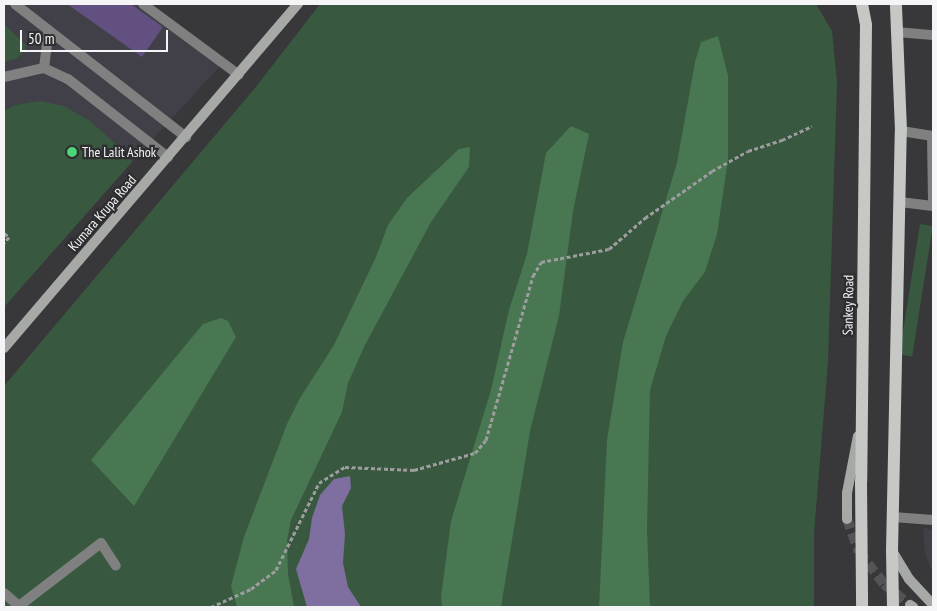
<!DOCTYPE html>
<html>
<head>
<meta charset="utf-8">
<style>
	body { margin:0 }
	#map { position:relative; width:937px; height:611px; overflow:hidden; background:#38373a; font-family:"PT Sans Narrow",sans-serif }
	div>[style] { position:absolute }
	.built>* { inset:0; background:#413f47 }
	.green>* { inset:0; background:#38593f; transform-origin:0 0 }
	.forest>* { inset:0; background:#487752 }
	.water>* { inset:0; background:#7f6ea0 }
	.building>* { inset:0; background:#615080 }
	.secondary-tunnel>* { height:10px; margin-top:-5px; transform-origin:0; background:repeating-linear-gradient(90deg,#545356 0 10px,transparent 0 15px) }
	.path>* { height:3px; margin-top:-1.5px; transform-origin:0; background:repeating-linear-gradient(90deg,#9d9c9e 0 4px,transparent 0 6.5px) }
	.lane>* { height:10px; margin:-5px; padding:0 5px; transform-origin:5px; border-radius:5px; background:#7f807f }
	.street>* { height:10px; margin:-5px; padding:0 5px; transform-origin:5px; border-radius:5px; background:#7f807f }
	.secondary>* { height:10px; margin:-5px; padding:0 5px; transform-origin:5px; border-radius:5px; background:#a7a9a7 }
	.primary>* { height:12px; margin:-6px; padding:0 6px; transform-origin:6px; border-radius:6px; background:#c6c8c6 }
	.dots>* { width:14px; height:14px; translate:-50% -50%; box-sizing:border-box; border:2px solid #2e2d2f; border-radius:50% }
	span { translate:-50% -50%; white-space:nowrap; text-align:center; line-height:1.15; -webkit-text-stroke:4.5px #2e2d2f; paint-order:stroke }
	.poi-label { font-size:14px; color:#f5f4f6 }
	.left { translate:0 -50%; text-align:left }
	.street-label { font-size:14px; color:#f5f4f6 }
	.frame { position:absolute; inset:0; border:5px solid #f5f4f6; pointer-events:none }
	.scale { position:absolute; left:20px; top:30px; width:148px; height:22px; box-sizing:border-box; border:2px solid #f5f4f6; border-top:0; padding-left:6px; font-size:15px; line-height:18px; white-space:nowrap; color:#f5f4f6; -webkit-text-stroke:4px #2e2d2f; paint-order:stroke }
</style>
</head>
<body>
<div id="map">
	<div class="built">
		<i style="clip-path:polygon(4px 4px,138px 4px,221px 65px,132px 162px,4px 307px)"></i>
		<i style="clip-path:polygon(923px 528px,933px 529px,933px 574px,925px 553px)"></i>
	</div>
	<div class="green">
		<i style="clip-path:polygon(320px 4px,816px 4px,832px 31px,837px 82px,828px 362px,814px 533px,814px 607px,4px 607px,4px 386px,255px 88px)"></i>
		<i style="clip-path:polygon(4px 24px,26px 45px,25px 50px,18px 58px,4px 62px)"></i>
		<i style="clip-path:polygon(40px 101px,64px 106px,90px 121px,119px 147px,132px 162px,4px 307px,4px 111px,15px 105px)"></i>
		<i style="left:920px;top:224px;width:13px;height:132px;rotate:9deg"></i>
	</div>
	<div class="forest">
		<i style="clip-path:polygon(718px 36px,728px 76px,728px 159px,717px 234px,705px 272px,683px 301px,666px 336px,650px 390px,647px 530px,650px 607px,599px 607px,607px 440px,623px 342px,677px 163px,695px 62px,701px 42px)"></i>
		<i style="clip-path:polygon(571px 126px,589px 134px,573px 211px,559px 316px,530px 431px,501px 607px,442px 607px,441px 597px,451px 521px,491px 390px,509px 310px,527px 254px,546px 153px)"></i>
		<i style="clip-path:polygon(470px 147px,469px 167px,431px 222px,365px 345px,348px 383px,342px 412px,291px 520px,287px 541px,288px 574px,294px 607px,237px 607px,231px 586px,244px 537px,287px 424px,300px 398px,334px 345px,376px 257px,388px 225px,407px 198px,459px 149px)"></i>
		<i style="clip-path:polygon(221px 318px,228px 321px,236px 337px,134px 506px,91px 460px,203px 324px)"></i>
	</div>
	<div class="water">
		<i style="clip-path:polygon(350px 476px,351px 488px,342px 506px,345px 534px,343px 563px,348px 587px,361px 607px,307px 607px,296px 569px,309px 539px,312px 518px,320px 495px,334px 479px)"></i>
	</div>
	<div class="building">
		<i style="clip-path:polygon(67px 4px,131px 4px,163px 27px,142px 57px)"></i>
	</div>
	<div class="secondary-tunnel">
		<i style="left:847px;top:519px;width:35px;rotate:70deg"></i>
		<i style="left:859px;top:552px;width:41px;rotate:52deg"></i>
		<i style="left:884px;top:584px;width:33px;rotate:39deg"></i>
	</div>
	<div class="path">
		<i style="left:4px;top:233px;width:6px;rotate:39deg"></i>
		<i style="left:9px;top:237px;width:8px;rotate:130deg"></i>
		<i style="left:211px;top:607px;width:44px;rotate:-24.2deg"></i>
		<i style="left:251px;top:589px;width:31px;rotate:-37deg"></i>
		<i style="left:276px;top:570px;width:97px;rotate:-63.7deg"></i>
		<i style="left:319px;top:483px;width:31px;rotate:-32deg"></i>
		<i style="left:345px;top:467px;width:69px;rotate:2.5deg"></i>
		<i style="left:414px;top:470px;width:63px;rotate:-15.6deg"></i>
		<i style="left:475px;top:453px;width:17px;rotate:-50deg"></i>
		<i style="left:486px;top:440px;width:171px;rotate:-74deg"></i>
		<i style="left:533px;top:276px;width:16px;rotate:-60deg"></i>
		<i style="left:541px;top:262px;width:69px;rotate:-10.8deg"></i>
		<i style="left:609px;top:249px;width:48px;rotate:-40.7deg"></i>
		<i style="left:645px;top:218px;width:82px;rotate:-35deg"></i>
		<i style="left:712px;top:171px;width:41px;rotate:-29.1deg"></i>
		<i style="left:748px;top:151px;width:36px;rotate:-18deg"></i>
		<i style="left:782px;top:140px;width:33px;rotate:-25deg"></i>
	</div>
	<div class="lane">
		<i style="left:15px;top:4px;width:217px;rotate:37.9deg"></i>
		<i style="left:143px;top:4px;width:119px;rotate:36.5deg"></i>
		<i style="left:44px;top:68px;width:38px;rotate:-83deg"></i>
		<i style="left:4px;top:77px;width:41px;rotate:-12.7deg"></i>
		<i style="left:44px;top:68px;width:26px;rotate:25deg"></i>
		<i style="left:68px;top:79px;width:127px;rotate:38deg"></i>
		<i style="left:893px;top:517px;width:40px;rotate:4.3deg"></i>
		<i style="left:4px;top:593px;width:20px;rotate:41deg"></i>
		<i style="left:19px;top:606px;width:103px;rotate:-37.5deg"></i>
		<i style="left:101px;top:543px;width:27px;rotate:57deg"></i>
	</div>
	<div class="street">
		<i style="left:897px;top:32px;width:36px;rotate:5deg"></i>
		<i style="left:901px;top:131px;width:32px;rotate:9deg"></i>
		<i style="left:932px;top:136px;width:64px;rotate:89.1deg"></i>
		<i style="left:900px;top:202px;width:33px;rotate:7deg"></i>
	</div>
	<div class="secondary">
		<i style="left:4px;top:348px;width:453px;rotate:-49.5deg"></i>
		<i style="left:847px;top:519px;width:26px;rotate:-90deg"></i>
		<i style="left:847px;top:493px;width:58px;rotate:-79.1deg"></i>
		<i style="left:894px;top:554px;width:29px;rotate:59deg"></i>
		<i style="left:909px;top:579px;width:35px;rotate:47deg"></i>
		<i style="left:910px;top:605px;width:4px;rotate:34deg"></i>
	</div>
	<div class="primary">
		<i style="left:862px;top:4px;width:21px;rotate:79deg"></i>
		<i style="left:866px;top:25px;width:456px;rotate:90.6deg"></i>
		<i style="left:861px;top:481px;width:126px;rotate:89.5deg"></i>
		<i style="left:893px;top:607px;width:56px;rotate:-91deg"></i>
		<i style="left:892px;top:551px;width:420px;rotate:-88.8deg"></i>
		<i style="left:901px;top:131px;width:127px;rotate:-92.3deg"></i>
	</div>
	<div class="dots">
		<i style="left:72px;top:152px;background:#4dd676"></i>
	</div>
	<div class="poi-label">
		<span class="left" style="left:82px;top:152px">The Lalit Ashok</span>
	</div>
	<div class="street-label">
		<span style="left:102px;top:213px;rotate:-49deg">Kumara Krupa Road</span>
		<span style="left:848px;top:305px;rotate:-89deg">Sankey Road</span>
	</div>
	<div class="frame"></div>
	<div class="scale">50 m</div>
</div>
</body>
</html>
